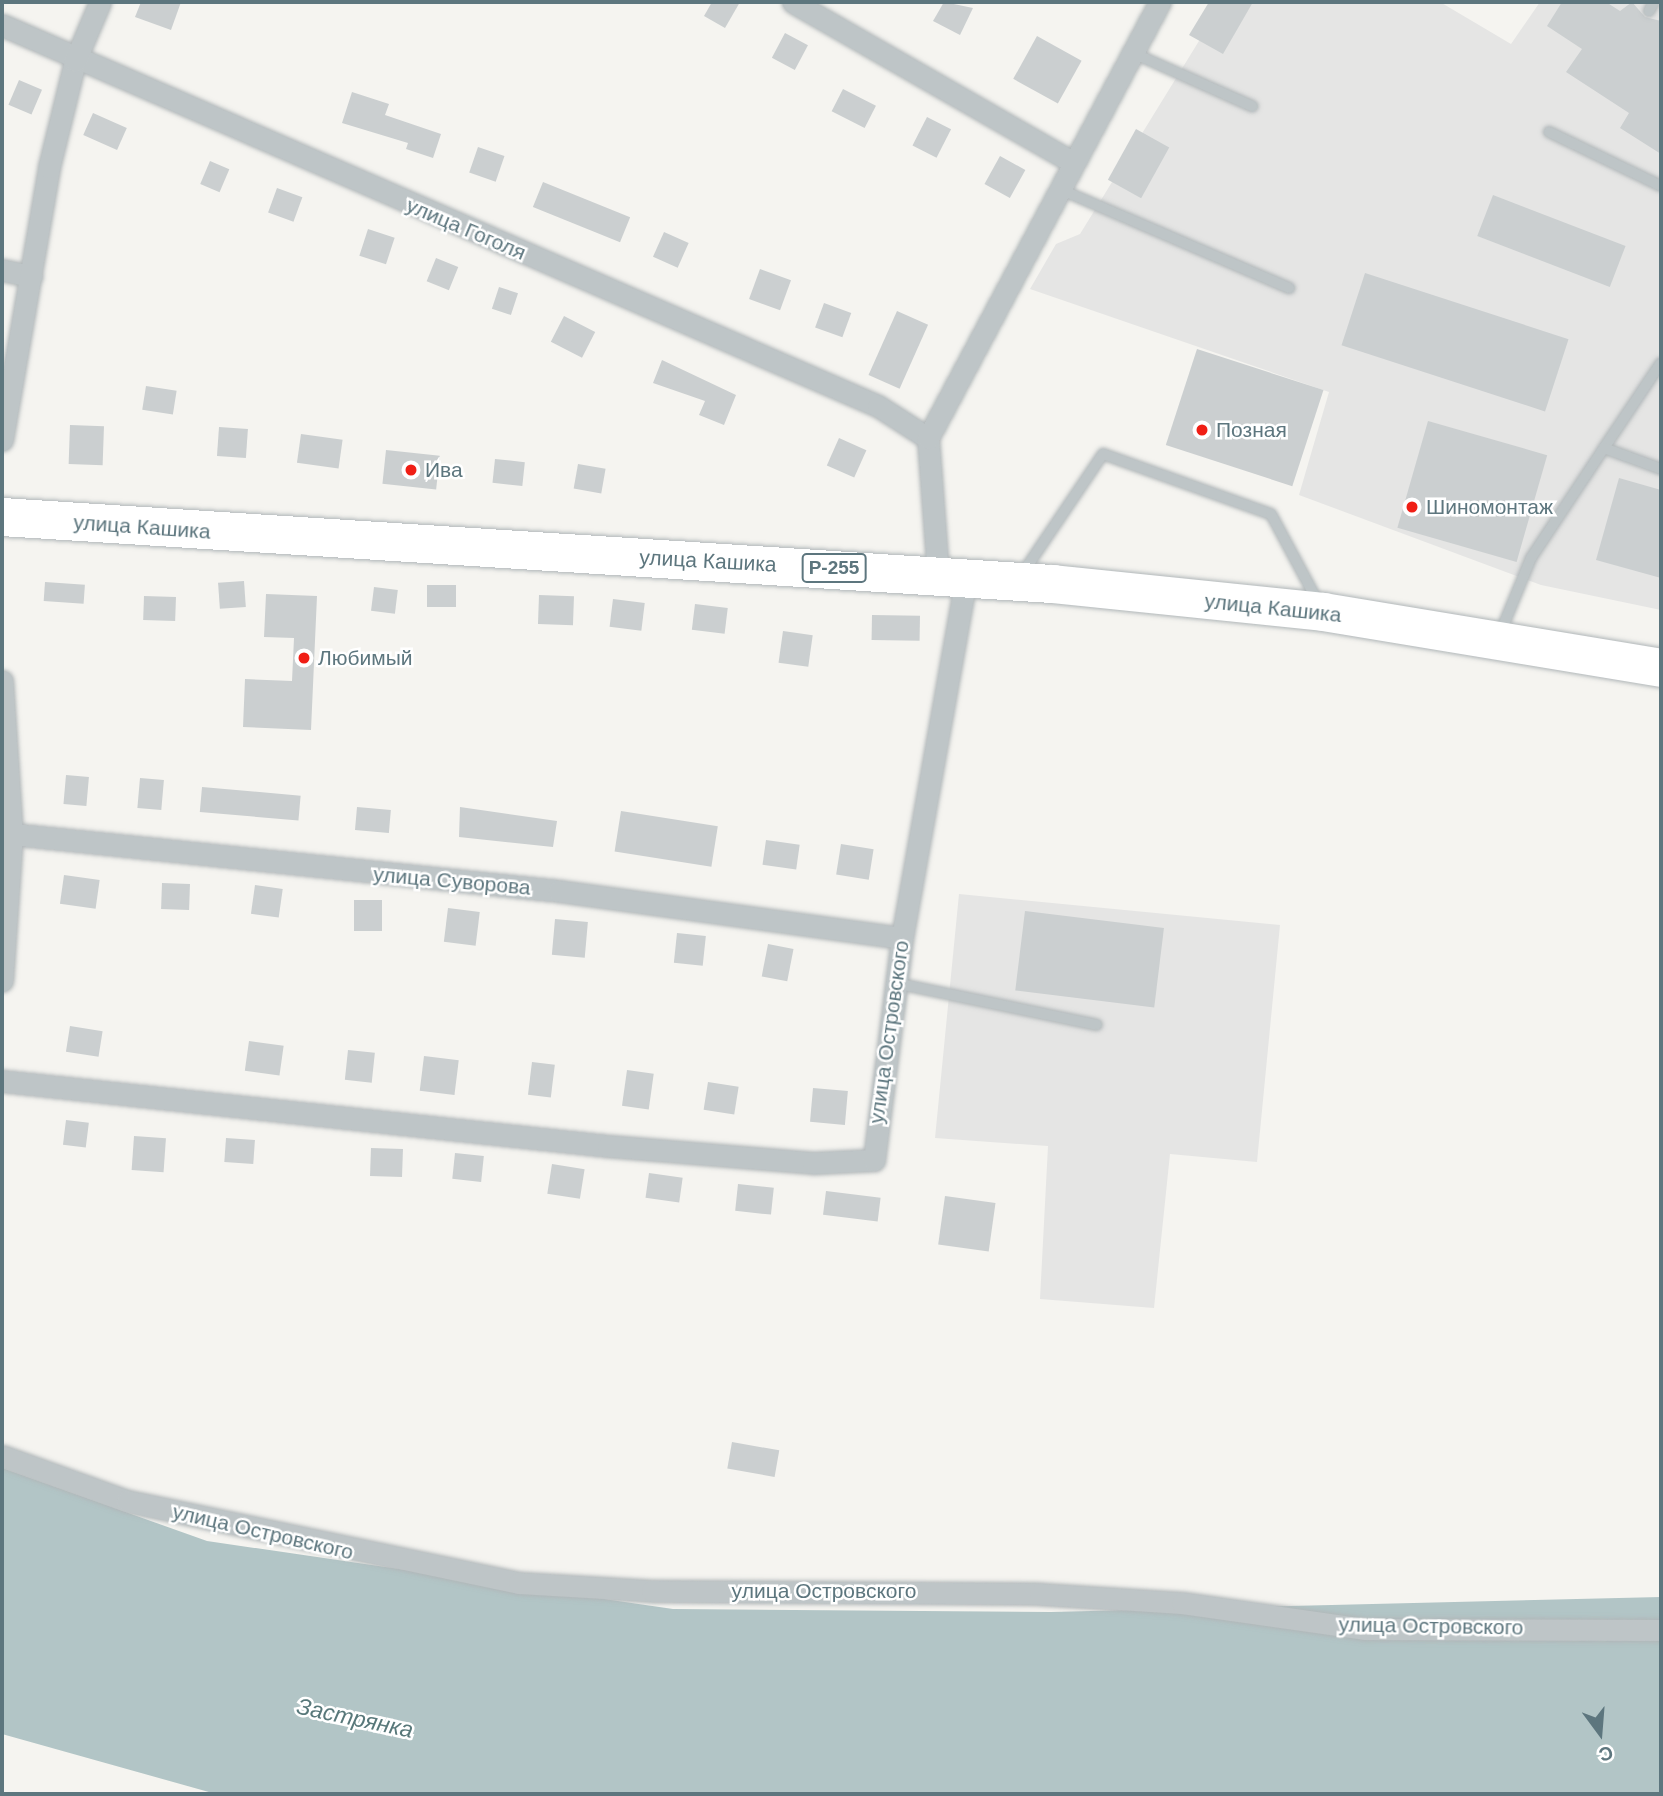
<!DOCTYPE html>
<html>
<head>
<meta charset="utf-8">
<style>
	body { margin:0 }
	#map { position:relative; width:1663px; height:1796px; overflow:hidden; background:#f5f4f0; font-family:Arial,sans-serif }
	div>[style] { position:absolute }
	.built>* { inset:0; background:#e5e5e4 }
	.water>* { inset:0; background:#b2c5c6 }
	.building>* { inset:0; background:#cbcfd0; transform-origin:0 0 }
	.roads { filter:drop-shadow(0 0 2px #b1b7b9) drop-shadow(0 0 2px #b1b7b9) }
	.lane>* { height:10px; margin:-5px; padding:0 5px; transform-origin:5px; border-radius:5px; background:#bec5c7 }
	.street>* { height:21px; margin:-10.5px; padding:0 10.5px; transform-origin:10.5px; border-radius:10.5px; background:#bec5c7 }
	.highway>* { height:38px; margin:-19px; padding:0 19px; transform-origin:19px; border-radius:19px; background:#fff }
	.dots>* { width:19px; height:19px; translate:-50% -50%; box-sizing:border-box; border:4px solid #fff; border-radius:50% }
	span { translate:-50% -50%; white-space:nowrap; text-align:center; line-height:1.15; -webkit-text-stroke:5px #fff; paint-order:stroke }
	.shield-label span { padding:2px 5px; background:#fff; border:2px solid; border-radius:5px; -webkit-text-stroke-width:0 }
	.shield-label { font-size:19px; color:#5d767e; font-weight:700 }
	.street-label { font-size:21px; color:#5d767e }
	.poi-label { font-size:21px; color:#5d767e }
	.left { translate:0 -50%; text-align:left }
	.water-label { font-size:23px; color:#58787a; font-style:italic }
	.frame { position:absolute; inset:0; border:4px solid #5d767e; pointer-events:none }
	.north { position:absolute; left:1565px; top:1698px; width:70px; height:70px; -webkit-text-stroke:5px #fff; paint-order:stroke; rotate:164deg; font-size:19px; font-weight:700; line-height:28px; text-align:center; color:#5d767e }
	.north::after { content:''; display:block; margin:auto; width:24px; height:32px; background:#5d767e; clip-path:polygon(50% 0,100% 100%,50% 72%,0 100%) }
</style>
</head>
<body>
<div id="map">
	<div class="built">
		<i style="clip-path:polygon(1223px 2px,1440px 2px,1511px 44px,1540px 2px,1661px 2px,1661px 610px,1541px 585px,1299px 495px,1329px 392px,1030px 289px,1056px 244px,1080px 234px)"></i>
		<i style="clip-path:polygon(959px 894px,1280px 925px,1257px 1162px,1170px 1154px,1154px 1308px,1040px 1299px,1048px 1146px,935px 1138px)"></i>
	</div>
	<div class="water">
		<i style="clip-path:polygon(2px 1468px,207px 1541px,673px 1609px,1051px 1612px,1661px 1597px,1661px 1794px,216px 1794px,2px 1734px)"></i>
	</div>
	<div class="building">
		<i style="clip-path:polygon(141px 2px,181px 2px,171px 30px,135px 17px)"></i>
		<i style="clip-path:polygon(712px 2px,740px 2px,725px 28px,704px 16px)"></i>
		<i style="clip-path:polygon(944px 2px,973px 8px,960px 35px,933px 21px)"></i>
		<i style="clip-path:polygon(1209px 2px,1253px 2px,1223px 54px,1189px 35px)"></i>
		<i style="clip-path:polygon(1562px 2px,1606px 2px,1620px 11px,1632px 2px,1645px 17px,1661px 21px,1661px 154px,1620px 128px,1629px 113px,1566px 72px,1582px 49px,1547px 26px)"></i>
		<i style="left:785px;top:33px;width:26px;height:28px;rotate:28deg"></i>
		<i style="left:1037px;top:36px;width:51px;height:49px;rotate:29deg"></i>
		<i style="left:19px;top:80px;width:25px;height:27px;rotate:23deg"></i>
		<i style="left:843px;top:89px;width:37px;height:25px;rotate:27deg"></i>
		<i style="clip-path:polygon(352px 92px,389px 104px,385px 115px,441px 134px,433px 158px,406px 149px,408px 143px,342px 123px)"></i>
		<i style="left:93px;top:113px;width:37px;height:24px;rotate:24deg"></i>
		<i style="left:927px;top:117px;width:27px;height:32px;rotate:27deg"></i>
		<i style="left:1136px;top:129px;width:38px;height:58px;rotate:29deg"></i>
		<i style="left:478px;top:147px;width:28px;height:27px;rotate:19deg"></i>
		<i style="left:1000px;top:156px;width:29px;height:32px;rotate:29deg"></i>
		<i style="left:210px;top:161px;width:21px;height:25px;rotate:23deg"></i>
		<i style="left:543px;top:182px;width:94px;height:27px;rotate:22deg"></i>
		<i style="left:277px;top:188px;width:27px;height:26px;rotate:20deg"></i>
		<i style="left:1493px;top:195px;width:142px;height:44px;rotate:21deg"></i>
		<i style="left:368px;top:229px;width:28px;height:28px;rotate:18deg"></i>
		<i style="left:664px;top:232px;width:27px;height:27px;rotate:24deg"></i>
		<i style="left:436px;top:258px;width:24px;height:25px;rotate:22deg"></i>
		<i style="left:760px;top:269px;width:33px;height:32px;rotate:20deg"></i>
		<i style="left:1365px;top:273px;width:214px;height:76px;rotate:18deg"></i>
		<i style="left:499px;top:287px;width:20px;height:23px;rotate:18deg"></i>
		<i style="left:824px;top:303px;width:29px;height:26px;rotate:20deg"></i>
		<i style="left:897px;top:311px;width:34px;height:70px;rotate:24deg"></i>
		<i style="left:564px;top:316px;width:35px;height:29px;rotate:27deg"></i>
		<i style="left:1197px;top:349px;width:133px;height:101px;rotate:18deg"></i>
		<i style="clip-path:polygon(662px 360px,736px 395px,724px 425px,699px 415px,705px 401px,653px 383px)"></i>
		<i style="left:146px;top:386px;width:31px;height:24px;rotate:9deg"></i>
		<i style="left:1428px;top:421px;width:124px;height:111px;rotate:16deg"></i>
		<i style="left:70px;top:425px;width:34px;height:39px;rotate:2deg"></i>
		<i style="left:219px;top:427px;width:29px;height:29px;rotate:4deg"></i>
		<i style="left:301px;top:434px;width:42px;height:29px;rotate:8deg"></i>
		<i style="left:839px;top:438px;width:30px;height:30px;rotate:24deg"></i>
		<i style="left:386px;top:450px;width:54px;height:34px;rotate:6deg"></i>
		<i style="left:495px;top:459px;width:30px;height:24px;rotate:6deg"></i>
		<i style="left:578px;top:464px;width:28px;height:25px;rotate:10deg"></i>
		<i style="clip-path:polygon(1619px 478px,1661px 490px,1661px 578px,1596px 560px)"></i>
		<i style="left:244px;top:581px;width:26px;height:26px;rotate:86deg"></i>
		<i style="left:45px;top:582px;width:40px;height:19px;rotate:4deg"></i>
		<i style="left:427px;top:585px;width:29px;height:22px"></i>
		<i style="left:374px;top:587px;width:24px;height:24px;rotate:7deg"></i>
		<i style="clip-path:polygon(266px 594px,317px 596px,311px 730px,243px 727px,245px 679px,292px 681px,294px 638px,264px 637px)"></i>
		<i style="left:539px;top:595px;width:35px;height:29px;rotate:2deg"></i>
		<i style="left:144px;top:596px;width:32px;height:24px;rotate:2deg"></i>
		<i style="left:613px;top:599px;width:32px;height:28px;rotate:7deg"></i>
		<i style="left:695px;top:604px;width:33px;height:26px;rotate:7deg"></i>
		<i style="left:872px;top:615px;width:48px;height:25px;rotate:1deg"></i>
		<i style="left:783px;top:631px;width:30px;height:32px;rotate:8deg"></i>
		<i style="left:66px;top:775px;width:23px;height:29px;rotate:5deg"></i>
		<i style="left:140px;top:778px;width:24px;height:30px;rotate:5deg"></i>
		<i style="left:202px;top:787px;width:99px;height:25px;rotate:5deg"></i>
		<i style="left:357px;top:807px;width:34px;height:23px;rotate:5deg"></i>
		<i style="clip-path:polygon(460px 807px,557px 821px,553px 847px,459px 837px)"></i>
		<i style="left:621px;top:811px;width:98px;height:41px;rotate:9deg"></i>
		<i style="left:766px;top:840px;width:34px;height:25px;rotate:8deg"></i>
		<i style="left:841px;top:844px;width:33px;height:31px;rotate:9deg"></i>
		<i style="left:64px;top:875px;width:36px;height:29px;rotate:8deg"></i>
		<i style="left:162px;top:883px;width:28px;height:26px;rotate:2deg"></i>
		<i style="left:255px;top:885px;width:28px;height:29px;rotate:8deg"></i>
		<i style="left:354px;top:900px;width:28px;height:31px"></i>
		<i style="left:448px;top:908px;width:32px;height:34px;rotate:7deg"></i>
		<i style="left:1025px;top:911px;width:140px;height:80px;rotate:7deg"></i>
		<i style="left:555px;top:919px;width:33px;height:36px;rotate:5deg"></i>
		<i style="left:677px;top:933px;width:29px;height:30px;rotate:6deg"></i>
		<i style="left:768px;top:944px;width:26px;height:33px;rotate:11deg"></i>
		<i style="left:70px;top:1026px;width:33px;height:26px;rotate:9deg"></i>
		<i style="left:249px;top:1041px;width:35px;height:30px;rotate:8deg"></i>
		<i style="left:348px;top:1050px;width:27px;height:30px;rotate:6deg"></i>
		<i style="left:424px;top:1056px;width:35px;height:35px;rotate:7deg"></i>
		<i style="left:532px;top:1062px;width:23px;height:33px;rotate:7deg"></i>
		<i style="left:627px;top:1070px;width:27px;height:36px;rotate:8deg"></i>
		<i style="left:708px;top:1082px;width:31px;height:28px;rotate:9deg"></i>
		<i style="left:813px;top:1088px;width:35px;height:34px;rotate:5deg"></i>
		<i style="left:66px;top:1120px;width:23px;height:25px;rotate:7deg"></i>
		<i style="left:134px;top:1136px;width:32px;height:34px;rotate:4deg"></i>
		<i style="left:226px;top:1138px;width:29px;height:24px;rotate:4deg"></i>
		<i style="left:371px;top:1148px;width:32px;height:28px;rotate:2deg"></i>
		<i style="left:455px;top:1153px;width:29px;height:26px;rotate:6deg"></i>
		<i style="left:552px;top:1164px;width:33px;height:30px;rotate:9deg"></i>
		<i style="left:649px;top:1173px;width:34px;height:25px;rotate:8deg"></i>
		<i style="left:738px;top:1184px;width:36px;height:27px;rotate:6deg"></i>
		<i style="left:826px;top:1191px;width:55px;height:24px;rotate:7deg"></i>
		<i style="left:945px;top:1196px;width:51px;height:49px;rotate:8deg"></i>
		<i style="left:732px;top:1442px;width:48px;height:27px;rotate:10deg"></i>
	</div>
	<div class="roads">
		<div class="lane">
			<i style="left:1649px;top:11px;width:10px;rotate:-61deg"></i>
			<i style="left:1131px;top:52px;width:133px;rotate:24.1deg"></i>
			<i style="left:1549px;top:132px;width:124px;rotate:25.7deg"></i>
			<i style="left:1057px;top:188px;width:253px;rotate:23.3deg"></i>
			<i style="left:1604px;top:448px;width:102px;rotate:-56.2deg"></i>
			<i style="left:1022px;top:574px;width:145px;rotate:-56deg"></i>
			<i style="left:1103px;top:454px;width:178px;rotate:19.7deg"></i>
			<i style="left:1271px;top:514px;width:102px;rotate:61.9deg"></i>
			<i style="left:1499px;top:636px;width:84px;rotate:-67.7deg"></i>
			<i style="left:1531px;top:558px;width:132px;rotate:-56.4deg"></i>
			<i style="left:1604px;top:448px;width:61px;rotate:20.2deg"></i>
			<i style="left:895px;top:983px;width:206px;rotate:11.7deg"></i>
		</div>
		<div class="street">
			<i style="left:793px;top:2px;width:322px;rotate:29.8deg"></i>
			<i style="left:2px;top:25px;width:955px;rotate:23.51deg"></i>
			<i style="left:878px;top:406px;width:59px;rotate:32.6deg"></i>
			<i style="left:2px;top:270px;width:30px;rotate:12deg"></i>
			<i style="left:2px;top:440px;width:277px;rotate:-80.2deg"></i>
			<i style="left:49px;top:167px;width:109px;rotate:-76.2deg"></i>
			<i style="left:75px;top:61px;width:64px;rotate:-67deg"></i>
			<i style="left:938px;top:574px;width:136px;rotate:-94.2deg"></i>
			<i style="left:928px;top:438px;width:494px;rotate:-62deg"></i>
			<i style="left:2px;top:681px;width:153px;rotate:86.3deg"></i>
			<i style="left:12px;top:834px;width:147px;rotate:93.9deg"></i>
			<i style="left:2px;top:833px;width:560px;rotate:5.94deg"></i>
			<i style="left:559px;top:891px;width:346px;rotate:7.8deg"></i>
			<i style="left:2px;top:1081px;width:609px;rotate:6.12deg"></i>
			<i style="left:608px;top:1146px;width:206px;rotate:4.7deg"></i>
			<i style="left:813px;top:1163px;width:61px;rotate:-2.8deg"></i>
			<i style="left:874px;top:1160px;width:224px;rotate:-82.8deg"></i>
			<i style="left:902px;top:938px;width:365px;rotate:-79.9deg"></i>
			<i style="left:2px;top:1456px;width:133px;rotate:19.8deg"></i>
			<i style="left:127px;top:1501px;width:400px;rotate:11.8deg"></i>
			<i style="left:519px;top:1583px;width:133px;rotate:3.4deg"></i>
			<i style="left:652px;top:1591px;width:388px;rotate:0.4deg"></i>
			<i style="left:1040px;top:1594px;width:142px;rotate:3.6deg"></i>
			<i style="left:1182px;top:1603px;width:184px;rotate:8.1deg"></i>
			<i style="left:1364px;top:1629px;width:297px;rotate:0.2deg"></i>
		</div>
		<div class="highway">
			<i style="left:2px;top:517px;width:1053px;rotate:3.65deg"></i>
			<i style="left:1053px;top:584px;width:272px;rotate:5.9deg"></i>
			<i style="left:1324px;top:612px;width:342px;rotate:9.4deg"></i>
		</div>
	</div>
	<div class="dots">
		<i style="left:1202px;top:430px;background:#f01e15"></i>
		<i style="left:411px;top:470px;background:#f01e15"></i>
		<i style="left:1412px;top:507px;background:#f01e15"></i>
		<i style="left:304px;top:658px;background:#f01e15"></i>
	</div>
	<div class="shield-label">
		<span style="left:834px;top:568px">Р-255</span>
	</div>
	<div class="street-label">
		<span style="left:466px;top:229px;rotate:23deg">улица Гоголя</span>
		<span style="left:142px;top:527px;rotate:4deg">улица Кашика</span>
		<span style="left:708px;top:561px;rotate:3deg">улица Кашика</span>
		<span style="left:1273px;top:608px;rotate:6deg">улица Кашика</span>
		<span style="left:452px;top:881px;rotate:5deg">улица Суворова</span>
		<span style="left:889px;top:1032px;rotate:-82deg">улица Островского</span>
		<span style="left:263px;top:1532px;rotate:13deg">улица Островского</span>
		<span style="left:824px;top:1591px">улица Островского</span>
		<span style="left:1431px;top:1626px;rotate:1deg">улица Островского</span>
	</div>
	<div class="poi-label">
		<span class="left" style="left:1216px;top:430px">Позная</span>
		<span class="left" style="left:425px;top:470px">Ива</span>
		<span class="left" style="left:1426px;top:507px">Шиномонтаж</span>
		<span class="left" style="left:318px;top:658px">Любимый</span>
	</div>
	<div class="water-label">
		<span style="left:355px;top:1718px;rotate:12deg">Застрянка</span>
	</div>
	<div class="frame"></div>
	<div class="north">С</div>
</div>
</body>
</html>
